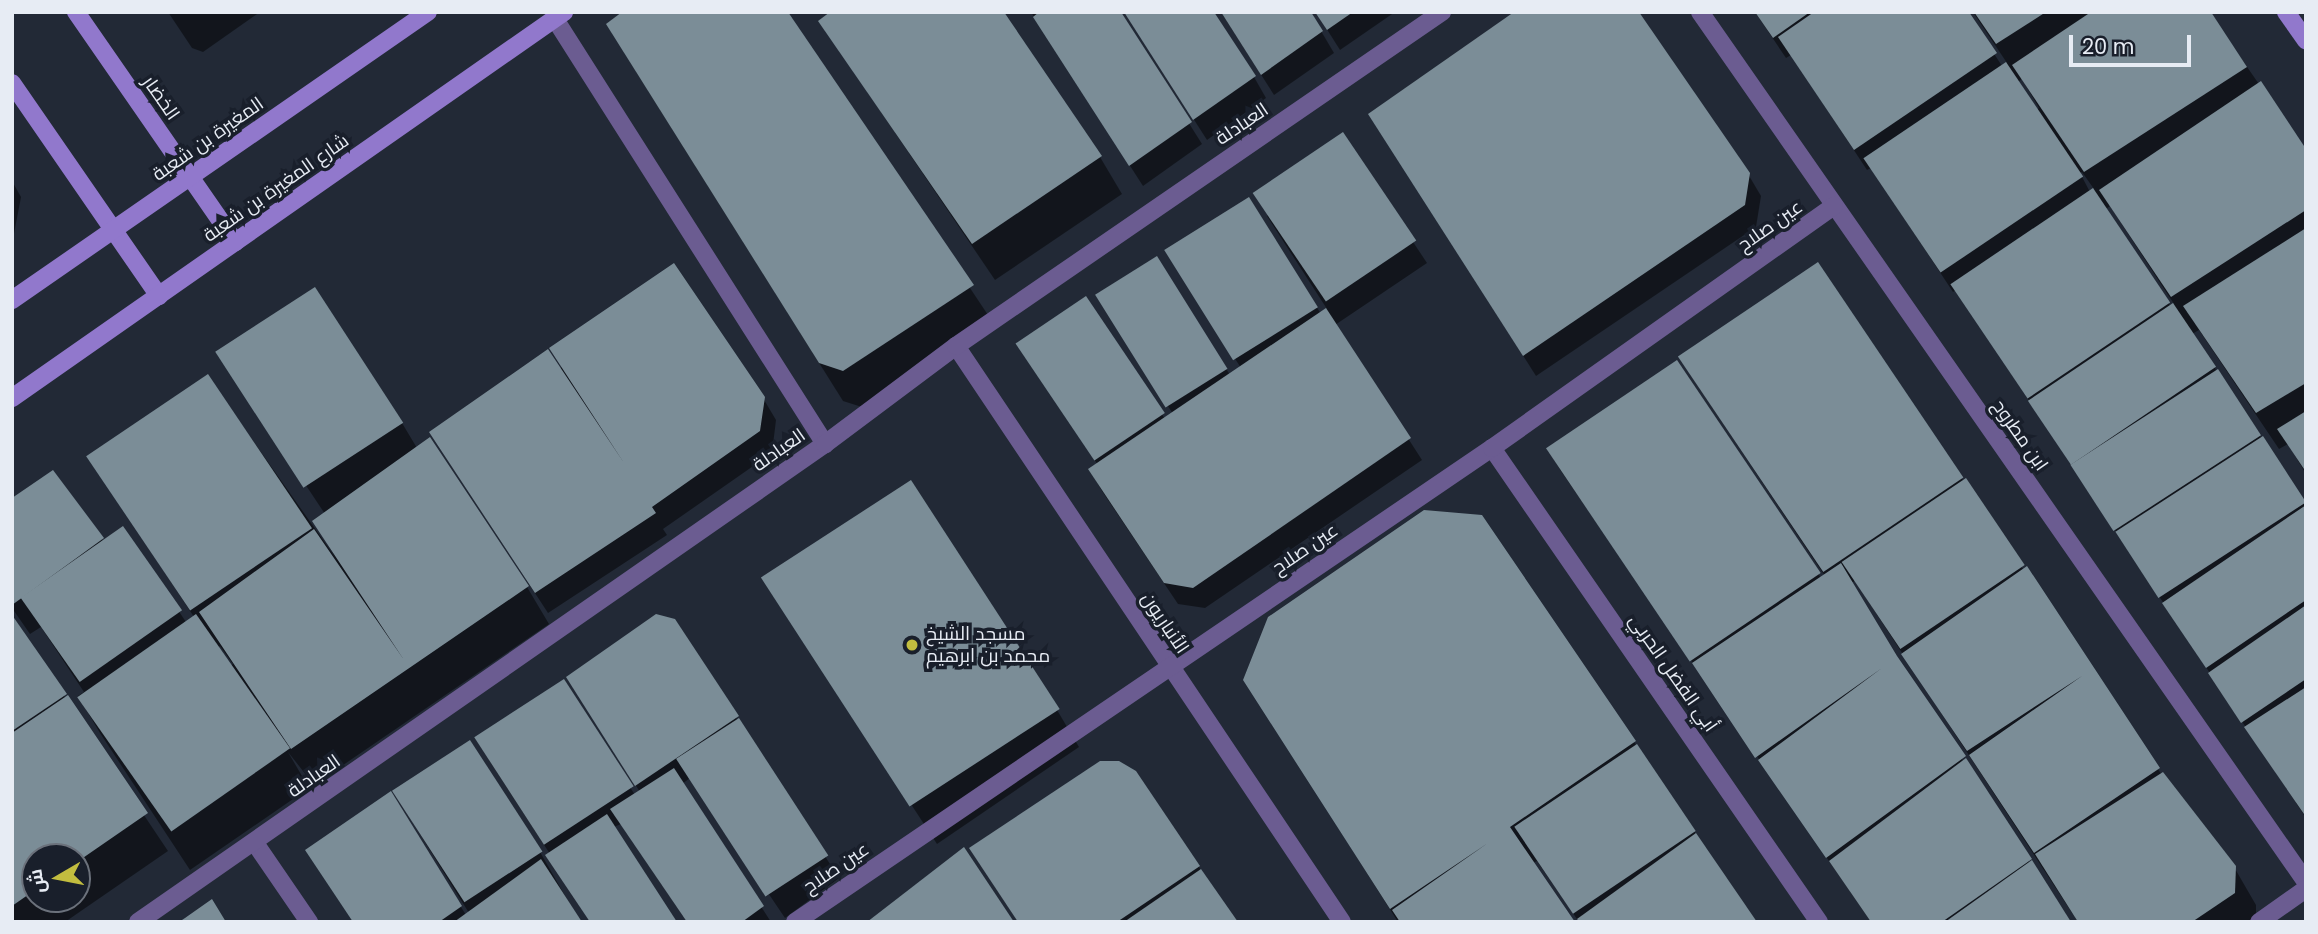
<!DOCTYPE html>
<html>
<head>
<meta charset="utf-8">
<style>
	body { margin:0 }
	#map { position:relative; width:2318px; height:934px; overflow:hidden; background:#222936; font-family:Poppins,Cairo,sans-serif }
	div>[style] { position:absolute }
	.shadow>* { inset:0; background:#0007 }
	.building>* { inset:0; background:#7b8d97; transform-origin:0 0 }
	.street>* { height:18px; margin:-9px; padding:0 9px; transform-origin:9px; border-radius:9px; background:#6b5c91 }
	.secondary>* { height:18px; margin:-9px; padding:0 9px; transform-origin:9px; border-radius:9px; background:#9178cc }
	.dots>* { width:19px; height:19px; translate:-50% -50%; box-sizing:border-box; border:4px solid #191f2b; border-radius:50% }
	span { translate:-50% -50%; white-space:nowrap; text-align:center; line-height:1.15; -webkit-text-stroke:7px #191f2b; paint-order:stroke }
	.street-label { font-size:19px; color:#e7ecf4 }
	.poi-label { font-size:19px; color:#e7ecf4 }
	.left { translate:0 -50%; text-align:left }
	.frame { position:absolute; inset:0; border:14px solid #e7ecf4; pointer-events:none }
	.north { position:absolute; left:21px; top:843px; width:70px; height:70px; box-sizing:border-box; background:#191f2b; border:2px solid #6b717b; border-radius:50%; rotate:260deg; font-size:19px; font-weight:700; line-height:28px; text-align:center; color:#e7ecf4 }
	.north::after { content:''; display:block; margin:auto; width:24px; height:32px; background:#c2bd3f; clip-path:polygon(50% 0,100% 100%,50% 72%,0 100%) }
	.scale { position:absolute; left:2069px; top:35px; width:122px; height:32px; box-sizing:border-box; border:4px solid #e7ecf4; border-top:0; padding-left:9px; font-size:21px; line-height:24px; white-space:nowrap; color:#e7ecf4; -webkit-text-stroke:5px #191f2b; paint-order:stroke }
</style>
</head>
<body>
<div id="map">
	<div class="shadow">
		<i style="clip-path:polygon(168px 12px,260px 12px,203px 52px,192px 48px)"></i>
		<i style="clip-path:polygon(786px 12px,994px 324px,865px 408px,843px 401px,630px 62px)"></i>
		<i style="clip-path:polygon(1031px 12px,1119px 12px,1202px 144px,1143px 186px)"></i>
		<i style="clip-path:polygon(1125px 12px,1254px 77px,1266px 98px,1207px 140px)"></i>
		<i style="clip-path:polygon(1221px 12px,1321px 31px,1334px 53px,1274px 95px)"></i>
		<i style="clip-path:polygon(1316px 12px,1395px 12px,1340px 50px)"></i>
		<i style="clip-path:polygon(evenodd,1755px 12px,1967px 12px,2002px 66px,2007px 63px,1973px 12px,2209px 12px,2306px 152px,2306px 474px,2288px 444px,2279px 449px,2199px 330px,2192px 334px,2306px 505px,2306px 818px,1956px 290px,1953px 292px,1871px 168px,1867px 170px,1791px 55px,1786px 58px,1755px 12px,2022px 79px,2039px 108px,2036px 110px,2018px 82px,2022px 79px,1755px 12px,2082px 172px,2094px 189px,2090px 192px,2080px 173px,2082px 172px,1755px 12px,2110px 206px,2174px 304px,2171px 307px,2106px 209px,2110px 206px)"></i>
		<i style="clip-path:polygon(820px 22px,1100px 157px,1122px 194px,995px 280px)"></i>
		<i style="clip-path:polygon(1342px 135px,1427px 263px,1335px 325px,1422px 460px,1205px 608px,1178px 604px,1102px 491px,1090px 470px,1098px 465px,1031px 365px,1085px 298px,1165px 419px,1173px 414px,1098px 296px,1157px 259px,1230px 375px,1241px 368px,1180px 273px,1249px 200px,1321px 314px,1327px 309px,1267px 216px)"></i>
		<i style="clip-path:polygon(1383px 135px,1748px 174px,1761px 196px,1756px 227px,1536px 376px)"></i>
		<i style="clip-path:polygon(12px 181px,21px 197px,12px 244px)"></i>
		<i style="clip-path:polygon(1817px 264px,2162px 775px,2234px 867px,2256px 905px,2256px 922px,2078px 922px,1855px 581px,1851px 583px,1895px 657px,2069px 922px,1871px 922px,1561px 471px,1548px 450px,1676px 362px,1821px 578px,1825px 576px,1694px 380px)"></i>
		<i style="clip-path:polygon(evenodd,218px 353px,402px 423px,417px 448px,527px 587px,549px 624px,314px 785px,288px 752px,309px 788px,190px 870px,100px 733px,78px 696px,84px 692px,41px 627px,30px 634px,12px 608px,12px 500px,53px 473px,104px 542px,123px 528px,186px 622px,194px 617px,89px 457px,208px 377px,335px 557px,315px 522px,325px 514px,218px 353px,220px 646px,233px 664px,230px 666px,217px 648px,220px 646px)"></i>
		<i style="clip-path:polygon(562px 367px,763px 398px,776px 420px,772px 453px,663px 529px,667px 535px,548px 613px,444px 454px)"></i>
		<i style="clip-path:polygon(1481px 517px,1634px 742px,1755px 922px,1579px 922px,1537px 861px,1533px 863px,1573px 922px,1398px 922px,1245px 680px)"></i>
		<i style="clip-path:polygon(766px 582px,1057px 710px,1079px 747px,937px 844px)"></i>
		<i style="clip-path:polygon(evenodd,12px 618px,168px 851px,65px 922px,12px 922px,12px 618px,35px 857px,77px 857px,77px 899px,35px 899px,35px 857px)"></i>
		<i style="clip-path:polygon(674px 621px,839px 878px,785px 918px,690px 778px,682px 784px,771px 922px,687px 922px,621px 824px,550px 854px,489px 760px,563px 682px,635px 795px,640px 792px,580px 698px)"></i>
		<i style="clip-path:polygon(1135px 772px,1236px 922px,1018px 922px,971px 849px)"></i>
		<i style="clip-path:polygon(390px 794px,466px 915px,469px 913px,407px 813px,540px 852px,580px 922px,353px 922px)"></i>
	</div>
	<div class="building">
		<i style="clip-path:polygon(622px 12px,788px 12px,974px 285px,843px 371px,819px 363px,606px 24px)"></i>
		<i style="clip-path:polygon(830px 12px,1004px 12px,1102px 156px,972px 244px,818px 21px)"></i>
		<i style="clip-path:polygon(1039px 12px,1121px 12px,1192px 122px,1129px 166px,1033px 17px)"></i>
		<i style="clip-path:polygon(1124px 12px,1214px 12px,1256px 76px,1193px 120px)"></i>
		<i style="clip-path:polygon(1221px 12px,1311px 12px,1323px 31px,1261px 75px)"></i>
		<i style="clip-path:polygon(1315px 12px,1353px 12px,1327px 30px)"></i>
		<i style="clip-path:polygon(1514px 12px,1639px 12px,1750px 173px,1745px 205px,1523px 356px,1368px 114px)"></i>
		<i style="clip-path:polygon(1755px 12px,1810px 12px,1773px 38px)"></i>
		<i style="clip-path:polygon(1814px 12px,1969px 12px,1997px 53px,1854px 150px,1778px 37px)"></i>
		<i style="clip-path:polygon(1974px 12px,2046px 12px,1996px 44px)"></i>
		<i style="clip-path:polygon(2091px 12px,2211px 12px,2247px 67px,2084px 172px,2012px 65px)"></i>
		<i style="left:2006px;top:62px;width:138px;height:172px;rotate:56deg"></i>
		<i style="clip-path:polygon(2261px 81px,2306px 149px,2306px 210px,2171px 297px,2099px 190px)"></i>
		<i style="left:1343px;top:132px;width:131px;height:109px;rotate:56deg"></i>
		<i style="left:2093px;top:188px;width:138px;height:172px;rotate:56deg"></i>
		<i style="left:1249px;top:197px;width:130px;height:100px;rotate:58deg"></i>
		<i style="clip-path:polygon(2306px 228px,2306px 383px,2256px 413px,2183px 306px)"></i>
		<i style="left:1157px;top:256px;width:133px;height:73px;rotate:58deg"></i>
		<i style="left:1818px;top:262px;width:260px;height:169px;rotate:56deg"></i>
		<i style="clip-path:polygon(674px 263px,765px 397px,760px 431px,652px 507px,656px 513px,535px 593px,429px 432px,548px 349px,624px 463px,549px 348px)"></i>
		<i style="left:315px;top:287px;width:162px;height:119px;rotate:57deg"></i>
		<i style="left:1086px;top:296px;width:141px;height:85px;rotate:56deg"></i>
		<i style="left:2173px;top:303px;width:77px;height:175px;rotate:56deg"></i>
		<i style="clip-path:polygon(1326px 308px,1411px 438px,1193px 588px,1164px 583px,1088px 469px)"></i>
		<i style="left:1677px;top:360px;width:257px;height:158px;rotate:56deg"></i>
		<i style="left:2218px;top:369px;width:79px;height:176px;rotate:57deg"></i>
		<i style="left:208px;top:374px;width:186px;height:147px;rotate:56deg"></i>
		<i style="clip-path:polygon(2306px 411px,2306px 472px,2277px 429px)"></i>
		<i style="left:2263px;top:436px;width:79px;height:176px;rotate:57deg"></i>
		<i style="clip-path:polygon(430px 437px,529px 586px,291px 749px,199px 612px,314px 529px,404px 660px,312px 521px)"></i>
		<i style="clip-path:polygon(53px 470px,104px 538px,12px 605px,12px 498px)"></i>
		<i style="left:1966px;top:478px;width:105px;height:150px;rotate:56deg"></i>
		<i style="left:911px;top:480px;width:273px;height:179px;rotate:57deg"></i>
		<i style="clip-path:polygon(2306px 505px,2306px 600px,2206px 668px,2162px 603px)"></i>
		<i style="clip-path:polygon(1424px 510px,1482px 515px,1636px 741px,1510px 827px,1575px 922px,1400px 922px,1392px 910px,1488px 843px,1390px 909px,1243px 680px,1268px 617px)"></i>
		<i style="left:123px;top:526px;width:103px;height:125px;rotate:55deg"></i>
		<i style="clip-path:polygon(1841px 563px,1897px 656px,1966px 756px,1826px 858px,1758px 760px,1882px 668px,1755px 758px,1692px 663px)"></i>
		<i style="clip-path:polygon(2027px 566px,2160px 768px,2034px 853px,1969px 755px,2082px 676px,1967px 751px,1901px 654px)"></i>
		<i style="clip-path:polygon(2306px 605px,2306px 679px,2241px 723px,2208px 673px)"></i>
		<i style="left:196px;top:614px;width:164px;height:145px;rotate:55deg"></i>
		<i style="clip-path:polygon(656px 614px,675px 619px,739px 716px,635px 786px,566px 677px)"></i>
		<i style="clip-path:polygon(12px 615px,67px 694px,12px 731px)"></i>
		<i style="left:564px;top:679px;width:128px;height:107px;rotate:57deg"></i>
		<i style="clip-path:polygon(2306px 687px,2306px 817px,2244px 727px)"></i>
		<i style="clip-path:polygon(68px 695px,148px 813px,77px 862px,77px 857px,35px 857px,35px 890px,12px 906px,12px 733px)"></i>
		<i style="left:739px;top:718px;width:164px;height:75px;rotate:57deg"></i>
		<i style="left:470px;top:740px;width:133px;height:93px;rotate:57deg"></i>
		<i style="left:1637px;top:744px;width:105px;height:148px;rotate:56deg"></i>
		<i style="clip-path:polygon(1966px 758px,2032px 859px,1942px 922px,1871px 922px,1829px 861px)"></i>
		<i style="clip-path:polygon(1100px 761px,1119px 761px,1136px 771px,1200px 866px,1117px 922px,1018px 922px,969px 848px)"></i>
		<i style="clip-path:polygon(674px 768px,764px 906px,742px 922px,687px 922px,610px 809px)"></i>
		<i style="clip-path:polygon(2163px 772px,2236px 866px,2235px 893px,2192px 922px,2078px 922px,2035px 854px)"></i>
		<i style="clip-path:polygon(391px 791px,462px 906px,439px 922px,353px 922px,305px 850px)"></i>
		<i style="clip-path:polygon(607px 814px,677px 922px,590px 922px,545px 855px)"></i>
		<i style="clip-path:polygon(1696px 833px,1757px 922px,1579px 922px,1577px 919px)"></i>
		<i style="clip-path:polygon(964px 847px,1014px 922px,867px 922px)"></i>
		<i style="clip-path:polygon(541px 859px,582px 922px,454px 922px)"></i>
		<i style="clip-path:polygon(2032px 860px,2071px 922px,1945px 922px)"></i>
		<i style="clip-path:polygon(1201px 869px,1238px 922px,1124px 922px)"></i>
		<i style="clip-path:polygon(212px 899px,226px 922px,179px 922px,185px 918px)"></i>
	</div>
	<div class="street">
		<i style="left:1700px;top:12px;width:1060px;rotate:55.14deg"></i>
		<i style="left:555px;top:19px;width:504px;rotate:57.57deg"></i>
		<i style="left:956px;top:346px;width:693px;rotate:56.17deg"></i>
		<i style="left:1492px;top:448px;width:576px;rotate:55.4deg"></i>
		<i style="left:255px;top:843px;width:96px;rotate:55.6deg"></i>
		<i style="left:138px;top:922px;width:837px;rotate:-34.83deg"></i>
		<i style="left:825px;top:444px;width:164px;rotate:-36.8deg"></i>
		<i style="left:956px;top:346px;width:590px;rotate:-34.5deg"></i>
		<i style="left:795px;top:922px;width:843px;rotate:-34.22deg"></i>
		<i style="left:1492px;top:448px;width:419px;rotate:-35.3deg"></i>
		<i style="left:2259px;top:922px;width:57px;rotate:-35.1deg"></i>
	</div>
	<div class="secondary">
		<i style="left:76px;top:12px;width:280px;rotate:55.3deg"></i>
		<i style="left:2286px;top:12px;width:35px;rotate:55deg"></i>
		<i style="left:12px;top:83px;width:259px;rotate:55.4deg"></i>
		<i style="left:12px;top:300px;width:506px;rotate:-34.7deg"></i>
		<i style="left:12px;top:398px;width:674px;rotate:-34.96deg"></i>
	</div>
	<div class="dots">
		<i style="left:912px;top:645px;background:#c2bd3f"></i>
	</div>
	<div class="street-label">
		<span style="left:161px;top:98px;rotate:55deg">الخضار</span>
		<span style="left:1242px;top:124px;rotate:-34deg">العبادلة</span>
		<span style="left:208px;top:139px;rotate:-35deg">المغيرة بن شعبة</span>
		<span style="left:276px;top:188px;rotate:-35deg">شارع المغيرة بن شعبة</span>
		<span style="left:1770px;top:226px;rotate:-35deg">عين صلاح</span>
		<span style="left:2020px;top:435px;rotate:55deg">ابن مطروح</span>
		<span style="left:779px;top:450px;rotate:-35deg">العبادلة</span>
		<span style="left:1305px;top:549px;rotate:-34deg">عين صلاح</span>
		<span style="left:1165px;top:623px;rotate:56deg">الأنباريون</span>
		<span style="left:1673px;top:673px;rotate:55deg">أبي الفضل الحربي</span>
		<span style="left:314px;top:776px;rotate:-35deg">العبادلة</span>
		<span style="left:836px;top:868px;rotate:-34deg">عين صلاح</span>
	</div>
	<div class="poi-label">
		<span class="left" style="left:926px;top:645px">مسجد الشيخ<br>محمد بن ابرهيم</span>
	</div>
	<div class="frame"></div>
	<div class="north">ش</div>
	<div class="scale">20 m</div>
</div>
</body>
</html>
